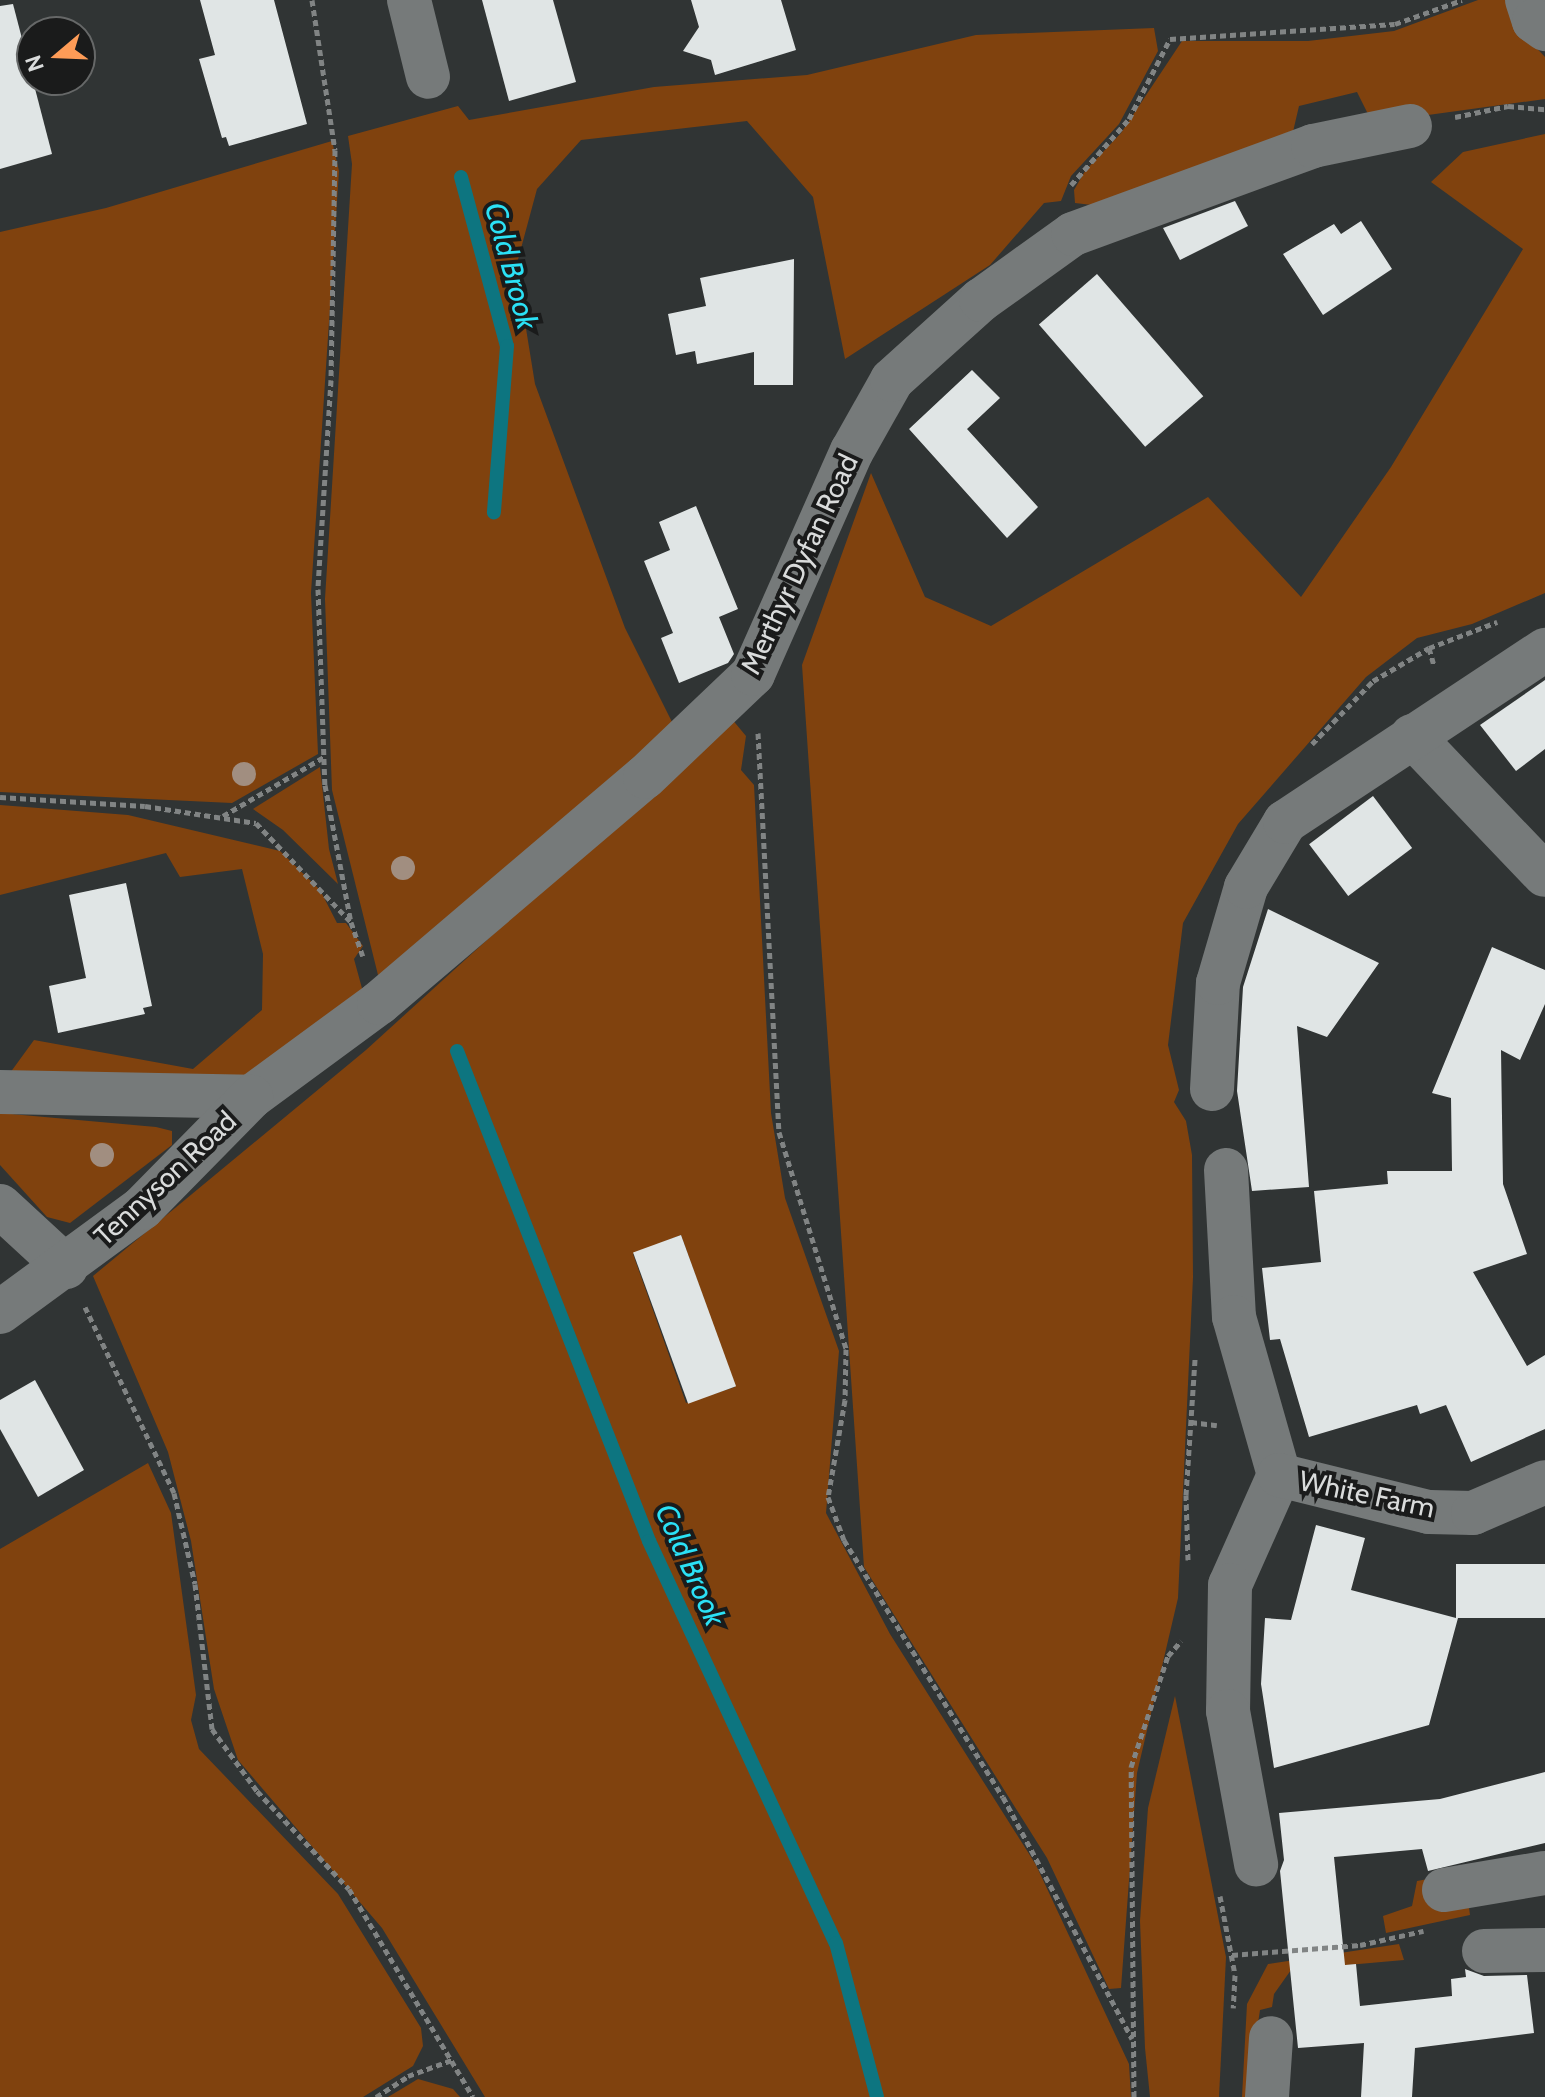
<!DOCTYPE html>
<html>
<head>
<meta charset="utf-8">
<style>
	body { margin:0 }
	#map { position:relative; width:1545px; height:2097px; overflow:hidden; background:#303434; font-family:Cabin,sans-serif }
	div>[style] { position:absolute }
	.green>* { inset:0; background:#80420e }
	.stream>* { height:14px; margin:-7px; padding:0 7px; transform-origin:7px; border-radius:7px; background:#0d7580 }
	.building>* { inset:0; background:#e0e5e5; transform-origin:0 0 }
	.path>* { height:5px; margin-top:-2.5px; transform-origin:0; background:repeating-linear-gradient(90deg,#818484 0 6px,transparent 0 10px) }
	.minor>* { height:44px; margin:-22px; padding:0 22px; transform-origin:22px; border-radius:22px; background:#767a7a }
	.trees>* { width:24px; height:24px; margin:-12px; border-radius:50%; background:#a18e80 }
	span { translate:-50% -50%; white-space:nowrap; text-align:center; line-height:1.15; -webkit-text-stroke:8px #1a1b1b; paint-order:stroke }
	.street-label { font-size:28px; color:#d9dbdb }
	.water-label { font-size:30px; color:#2be1f6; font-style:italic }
	.north { position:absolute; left:16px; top:16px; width:80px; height:80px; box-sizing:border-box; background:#1a1b1b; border:2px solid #666868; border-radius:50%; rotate:251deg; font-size:22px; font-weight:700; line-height:32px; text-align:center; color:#d9dbdb }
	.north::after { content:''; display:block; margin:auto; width:28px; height:36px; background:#fe9c57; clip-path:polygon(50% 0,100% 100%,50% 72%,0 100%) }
</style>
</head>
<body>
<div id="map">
	<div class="green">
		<i style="clip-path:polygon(1478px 0,1505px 0,1513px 23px,1545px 57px,1545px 99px,1399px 119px,1368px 114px,1357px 92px,1299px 106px,1292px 136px,1101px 206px,1075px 203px,1074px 190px,1085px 171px,1121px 133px,1182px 41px,1308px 41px,1394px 31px)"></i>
		<i style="clip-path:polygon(1154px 28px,1158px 51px,1119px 124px,1071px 176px,1061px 201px,1044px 203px,990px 265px,845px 359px,813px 197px,747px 121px,581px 140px,537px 189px,516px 267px,535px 384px,625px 628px,677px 732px,379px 979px,332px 790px,325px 599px,352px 164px,348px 136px,458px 106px,469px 120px,654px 87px,807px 75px,976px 35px)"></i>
		<i style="clip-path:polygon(1545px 134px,1545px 593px,1472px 624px,1417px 638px,1366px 677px,1238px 824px,1183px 923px,1168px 1045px,1179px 1090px,1174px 1102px,1186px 1121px,1192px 1155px,1193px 1277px,1178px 1598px,1137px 1773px,1121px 1988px,1109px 1989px,1047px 1858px,864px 1567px,802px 665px,871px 473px,925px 597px,991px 626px,1208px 497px,1301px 597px,1391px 467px,1523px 249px,1431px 182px,1463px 152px)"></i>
		<i style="clip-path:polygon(332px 141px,339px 171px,311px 593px,318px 754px,232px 803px,0 792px,0 232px,106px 208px)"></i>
		<i style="clip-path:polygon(evenodd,731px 718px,746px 736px,741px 770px,754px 785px,771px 1113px,785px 1198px,839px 1351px,826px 1513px,890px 1634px,1036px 1865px,1129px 2064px,1131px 2097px,485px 2097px,382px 1928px,238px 1760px,214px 1689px,191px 1541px,168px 1452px,93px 1276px,366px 1050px,731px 718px,681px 1235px,735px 1387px,686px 1403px,633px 1254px,681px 1235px)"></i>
		<i style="clip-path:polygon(320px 767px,329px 849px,338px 884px,283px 830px,253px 809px)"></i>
		<i style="clip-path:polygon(0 805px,128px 815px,280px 851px,320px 890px,337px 923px,346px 923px,363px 946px,354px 959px,363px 992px,253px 1092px,10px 1073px,34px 1040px,193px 1069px,262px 1010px,263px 954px,242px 869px,180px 877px,166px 853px,0 895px)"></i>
		<i style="clip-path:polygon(0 1113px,156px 1127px,172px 1131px,172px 1145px,70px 1223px,47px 1217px,0 1165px)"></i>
		<i style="clip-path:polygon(148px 1463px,171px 1513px,196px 1695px,191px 1720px,199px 1749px,338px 1894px,421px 2028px,423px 2046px,413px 2066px,363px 2097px,0 2097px,0 1549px)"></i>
		<i style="clip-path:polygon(1175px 1696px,1226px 1957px,1219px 2097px,1150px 2097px,1145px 2048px,1140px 1921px,1148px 1808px)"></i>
		<i style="clip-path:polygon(1439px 1877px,1468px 1900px,1470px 1915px,1386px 1933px,1383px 1916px,1412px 1906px,1417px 1881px)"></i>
		<i style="clip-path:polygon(1399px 1944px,1404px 1960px,1291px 1970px,1274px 1994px,1272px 2007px,1260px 2010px,1247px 2097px,1242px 2097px,1247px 2004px,1268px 1964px)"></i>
		<i style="clip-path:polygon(418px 2079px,453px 2089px,460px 2097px,388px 2097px)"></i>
	</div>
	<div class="stream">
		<i style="left:461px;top:177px;width:175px;rotate:74.8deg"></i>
		<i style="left:507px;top:346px;width:167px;rotate:94.5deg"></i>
		<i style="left:457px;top:1051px;width:526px;rotate:68.6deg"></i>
		<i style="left:649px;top:1541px;width:443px;rotate:65.1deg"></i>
		<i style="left:836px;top:1943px;width:159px;rotate:75.1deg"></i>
	</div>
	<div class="building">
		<i style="clip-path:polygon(200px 0,274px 0,307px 124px,229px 146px,226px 137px,222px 138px,199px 59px,215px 55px)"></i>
		<i style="clip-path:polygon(482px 0,553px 0,576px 82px,509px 101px)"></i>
		<i style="clip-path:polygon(691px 0,781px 0,796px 50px,715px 75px,711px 60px,683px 51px,699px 27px)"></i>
		<i style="clip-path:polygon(13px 4px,52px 154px,0 169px,0 6px)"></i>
		<i style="clip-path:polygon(1235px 201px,1248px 226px,1180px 260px,1163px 228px)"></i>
		<i style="clip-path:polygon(1361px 221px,1392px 269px,1323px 315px,1283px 254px,1334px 224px,1341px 234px)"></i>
		<i style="clip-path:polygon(794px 259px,793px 385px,754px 385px,754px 352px,697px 364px,695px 351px,676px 355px,668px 314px,706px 306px,700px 278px)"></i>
		<i style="left:1097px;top:274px;width:162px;height:77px;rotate:49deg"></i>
		<i style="clip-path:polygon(972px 370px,1000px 398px,967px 429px,1038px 507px,1007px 538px,909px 429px)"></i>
		<i style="clip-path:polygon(696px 506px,738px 609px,719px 617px,734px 654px,728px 663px,679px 683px,661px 638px,673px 633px,644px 561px,670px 550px,659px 522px)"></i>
		<i style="clip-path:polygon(1545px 680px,1545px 749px,1516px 771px,1480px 725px)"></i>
		<i style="left:1373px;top:796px;width:65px;height:80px;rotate:53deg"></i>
		<i style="clip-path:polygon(126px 883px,152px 1006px,143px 1008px,145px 1014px,58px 1033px,49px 986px,86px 978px,69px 895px)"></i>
		<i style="clip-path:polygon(1268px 909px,1379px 963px,1327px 1037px,1297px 1026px,1309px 1187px,1252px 1191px,1237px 1091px,1243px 987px)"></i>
		<i style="clip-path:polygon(1492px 947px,1545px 970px,1545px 1004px,1520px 1060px,1501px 1050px,1503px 1184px,1527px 1254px,1473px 1272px,1527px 1366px,1545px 1355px,1545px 1429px,1471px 1462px,1446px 1405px,1420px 1414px,1417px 1405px,1309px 1437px,1280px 1339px,1270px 1340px,1262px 1268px,1321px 1262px,1314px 1191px,1388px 1184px,1387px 1171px,1452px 1171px,1451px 1098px,1432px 1093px)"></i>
		<i style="left:681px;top:1235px;width:161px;height:51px;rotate:70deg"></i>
		<i style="clip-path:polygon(35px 1380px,84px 1470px,38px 1497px,0 1429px,0 1400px)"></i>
		<i style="clip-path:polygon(1316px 1525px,1365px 1538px,1351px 1590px,1456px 1618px,1456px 1564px,1545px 1564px,1545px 1618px,1458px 1618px,1429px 1725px,1274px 1768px,1261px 1684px,1265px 1618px,1291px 1620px)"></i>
		<i style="clip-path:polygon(1545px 1772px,1545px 1843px,1428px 1871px,1422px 1849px,1334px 1857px,1345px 1965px,1356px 1964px,1360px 2006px,1452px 1996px,1451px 1979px,1466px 1977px,1465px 1969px,1484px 1976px,1527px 1975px,1534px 2033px,1415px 2048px,1412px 2097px,1361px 2097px,1364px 2043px,1298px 2048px,1280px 1871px,1284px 1860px,1279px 1813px,1440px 1799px)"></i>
	</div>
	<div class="path">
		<i style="left:312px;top:0;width:152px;rotate:81.3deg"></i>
		<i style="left:335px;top:150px;width:230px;rotate:91deg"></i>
		<i style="left:331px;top:380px;width:209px;rotate:93.6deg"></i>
		<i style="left:318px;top:589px;width:196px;rotate:88deg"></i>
		<i style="left:325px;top:785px;width:139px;rotate:79.3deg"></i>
		<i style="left:351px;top:922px;width:36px;rotate:71deg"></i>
		<i style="left:1455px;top:117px;width:54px;rotate:-11.7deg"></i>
		<i style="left:1508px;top:106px;width:37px;rotate:5deg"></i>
		<i style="left:1071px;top:185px;width:88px;rotate:-48.7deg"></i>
		<i style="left:1129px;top:119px;width:90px;rotate:-62.9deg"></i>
		<i style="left:1170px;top:39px;width:225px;rotate:-3.8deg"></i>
		<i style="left:1395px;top:24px;width:71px;rotate:-19.7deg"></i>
		<i style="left:1429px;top:648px;width:19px;rotate:74deg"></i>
		<i style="left:758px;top:733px;width:400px;rotate:87deg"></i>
		<i style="left:779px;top:1132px;width:227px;rotate:72.8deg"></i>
		<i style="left:846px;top:1349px;width:51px;rotate:91.1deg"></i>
		<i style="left:845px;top:1400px;width:98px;rotate:99.9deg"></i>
		<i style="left:828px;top:1497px;width:46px;rotate:69.6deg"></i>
		<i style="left:844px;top:1540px;width:302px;rotate:58.3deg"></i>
		<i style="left:1003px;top:1797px;width:274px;rotate:61.9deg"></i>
		<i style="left:1312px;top:744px;width:88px;rotate:-45.9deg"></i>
		<i style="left:1373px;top:681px;width:65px;rotate:-30.5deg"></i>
		<i style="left:1429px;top:648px;width:73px;rotate:-20.9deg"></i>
		<i style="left:0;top:797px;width:145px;rotate:3.6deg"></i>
		<i style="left:145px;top:806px;width:112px;rotate:8.7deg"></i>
		<i style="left:256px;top:823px;width:137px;rotate:46.2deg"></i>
		<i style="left:223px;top:816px;width:117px;rotate:-30.3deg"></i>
		<i style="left:85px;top:1307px;width:206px;rotate:64.4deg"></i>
		<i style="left:174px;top:1493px;width:93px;rotate:77deg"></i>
		<i style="left:195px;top:1584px;width:146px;rotate:83.3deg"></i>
		<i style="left:212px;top:1729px;width:77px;rotate:54deg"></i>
		<i style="left:257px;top:1791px;width:134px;rotate:46.8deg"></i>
		<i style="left:349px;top:1889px;width:242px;rotate:59.2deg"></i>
		<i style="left:1191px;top:1422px;width:26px;rotate:7deg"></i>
		<i style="left:1188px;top:1560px;width:65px;rotate:-91.8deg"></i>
		<i style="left:1186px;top:1495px;width:137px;rotate:-86.2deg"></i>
		<i style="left:1220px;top:1896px;width:80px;rotate:79.2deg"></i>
		<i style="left:1235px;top:1975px;width:33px;rotate:93deg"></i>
		<i style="left:1232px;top:1955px;width:128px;rotate:-4.5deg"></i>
		<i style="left:1360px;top:1945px;width:65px;rotate:-12.5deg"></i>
		<i style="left:376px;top:2097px;width:38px;rotate:-33deg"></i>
		<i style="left:408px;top:2076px;width:47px;rotate:-20deg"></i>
		<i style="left:1134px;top:2097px;width:330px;rotate:-90.5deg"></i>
		<i style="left:1131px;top:1767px;width:117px;rotate:-71.6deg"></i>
		<i style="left:1168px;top:1656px;width:20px;rotate:-49deg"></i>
	</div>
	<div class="minor">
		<i style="left:409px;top:0;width:79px;rotate:76.1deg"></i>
		<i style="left:1527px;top:0;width:22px;rotate:72deg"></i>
		<i style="left:1534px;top:21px;width:14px;rotate:36deg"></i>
		<i style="left:1412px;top:736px;width:192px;rotate:46.3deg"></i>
		<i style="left:1212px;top:1089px;width:106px;rotate:-86.8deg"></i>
		<i style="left:1218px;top:983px;width:100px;rotate:-73.7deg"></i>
		<i style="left:1246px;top:887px;width:76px;rotate:-59deg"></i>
		<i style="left:1285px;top:822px;width:312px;rotate:-33.5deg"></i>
		<i style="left:0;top:1092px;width:251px;rotate:1.1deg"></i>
		<i style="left:251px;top:1097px;width:159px;rotate:-36.3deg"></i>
		<i style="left:379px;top:1003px;width:349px;rotate:-40.4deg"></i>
		<i style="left:645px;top:777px;width:149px;rotate:-43.6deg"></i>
		<i style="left:753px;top:674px;width:244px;rotate:-66.1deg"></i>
		<i style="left:852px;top:451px;width:81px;rotate:-60.6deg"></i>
		<i style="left:892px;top:380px;width:120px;rotate:-42deg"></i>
		<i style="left:981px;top:300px;width:113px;rotate:-35.7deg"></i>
		<i style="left:1073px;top:234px;width:256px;rotate:-20.1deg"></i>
		<i style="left:1313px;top:146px;width:99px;rotate:-11.7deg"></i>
		<i style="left:1226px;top:1170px;width:147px;rotate:86.9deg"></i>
		<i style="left:1234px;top:1317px;width:164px;rotate:74.1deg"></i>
		<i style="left:1279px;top:1475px;width:120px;rotate:114deg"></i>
		<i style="left:1230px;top:1585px;width:126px;rotate:90.9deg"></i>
		<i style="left:1228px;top:1711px;width:156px;rotate:79.6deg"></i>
		<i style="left:0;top:1206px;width:90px;rotate:42.7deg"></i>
		<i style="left:0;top:1312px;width:176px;rotate:-36.2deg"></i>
		<i style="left:142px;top:1208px;width:156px;rotate:-45.5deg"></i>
		<i style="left:1279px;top:1475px;width:154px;rotate:13.9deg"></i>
		<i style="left:1429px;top:1512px;width:44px;rotate:1.3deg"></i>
		<i style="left:1473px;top:1513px;width:78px;rotate:-23.3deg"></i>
		<i style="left:1444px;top:1890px;width:102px;rotate:-9.6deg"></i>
		<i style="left:1484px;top:1951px;width:61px;rotate:-0.9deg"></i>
		<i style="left:1267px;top:2097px;width:59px;rotate:-86.1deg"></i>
	</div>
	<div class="trees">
		<i style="left:244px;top:774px"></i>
		<i style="left:403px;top:868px"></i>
		<i style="left:102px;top:1155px"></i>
	</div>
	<div class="street-label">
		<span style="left:799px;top:564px;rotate:-65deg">Merthyr Dyfan Road</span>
		<span style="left:165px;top:1178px;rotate:-43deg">Tennyson Road</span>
		<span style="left:1367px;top:1494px;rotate:12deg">White Farm</span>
	</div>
	<div class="water-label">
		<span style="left:511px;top:266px;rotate:75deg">Cold Brook</span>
		<span style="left:690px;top:1565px;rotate:66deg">Cold Brook</span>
	</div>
	<div class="north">N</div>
</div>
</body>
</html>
